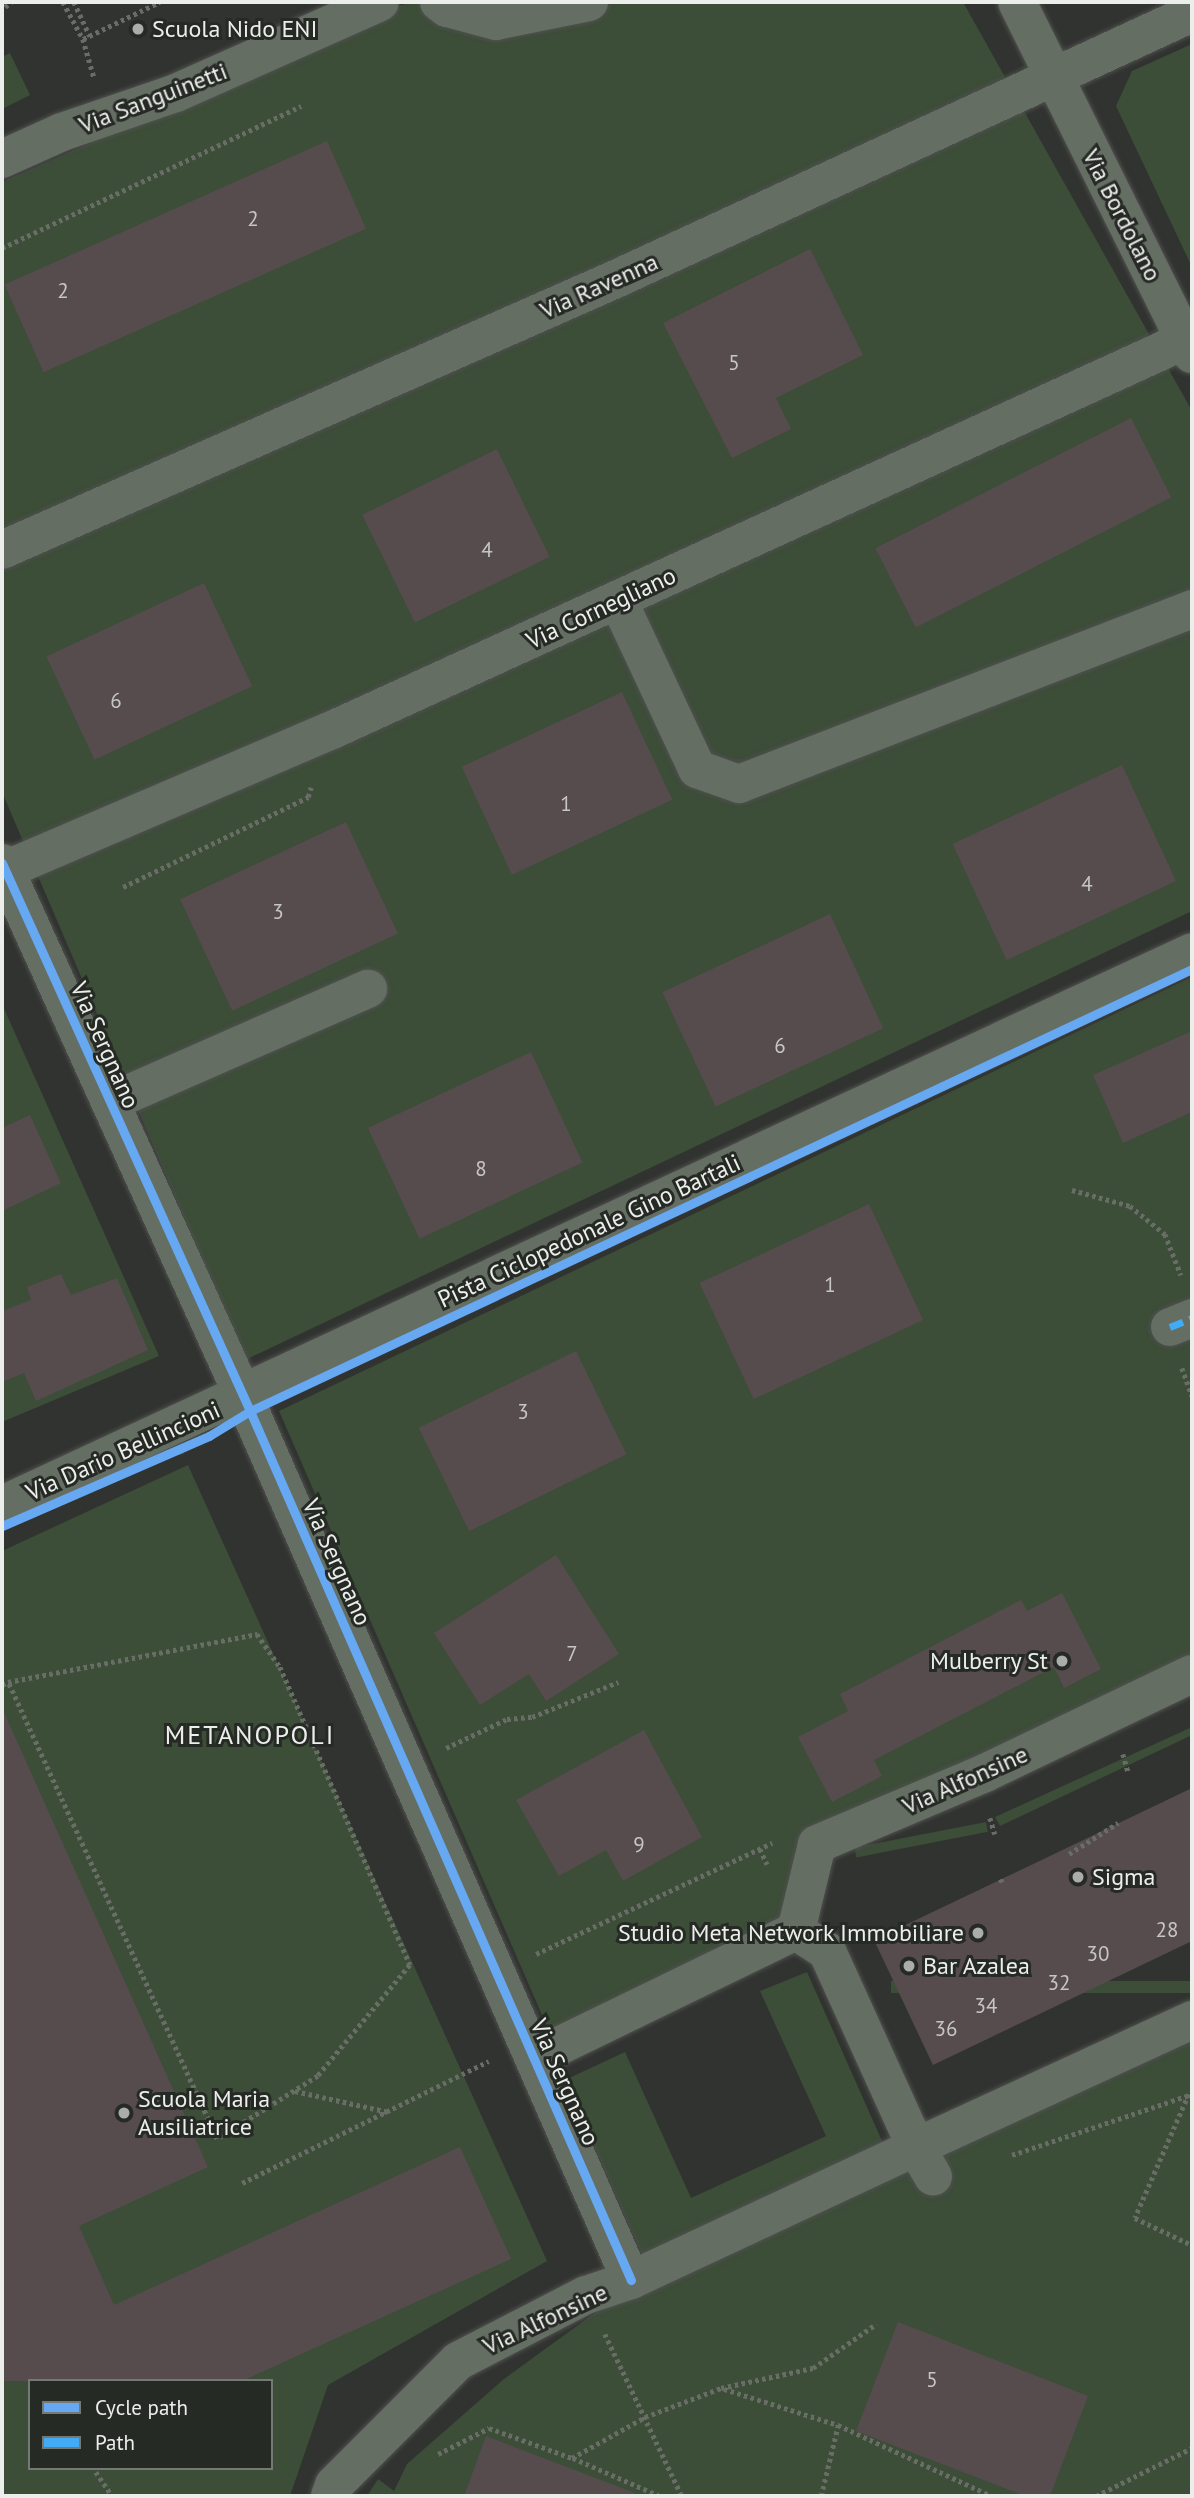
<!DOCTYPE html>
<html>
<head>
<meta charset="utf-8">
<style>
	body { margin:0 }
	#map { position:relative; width:1194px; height:2498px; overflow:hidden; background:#313330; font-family:"PT Sans",sans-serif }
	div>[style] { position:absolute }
	.green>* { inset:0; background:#3c4d38; transform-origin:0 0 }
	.building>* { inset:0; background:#564c4e; transform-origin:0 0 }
	.path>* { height:4.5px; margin-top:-2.25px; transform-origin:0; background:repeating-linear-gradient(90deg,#686e66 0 3.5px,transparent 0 7px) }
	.roads { filter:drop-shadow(0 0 2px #4f504f) drop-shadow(0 0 2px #4f504f) }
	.minor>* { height:38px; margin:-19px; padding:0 19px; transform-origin:19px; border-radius:19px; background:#656e63 }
	.quiet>* { height:7px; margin-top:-3.5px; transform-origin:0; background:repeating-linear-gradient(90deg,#42abf6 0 14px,transparent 0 21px) }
	.cycleway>* { height:9px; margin:-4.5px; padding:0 4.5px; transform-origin:4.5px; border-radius:4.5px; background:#66a8f1 }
	.dots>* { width:19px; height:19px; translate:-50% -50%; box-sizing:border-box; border:4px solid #262a25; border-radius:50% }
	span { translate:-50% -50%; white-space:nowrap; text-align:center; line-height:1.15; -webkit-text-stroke:6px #262a25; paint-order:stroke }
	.number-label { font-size:21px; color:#c6c6c4 }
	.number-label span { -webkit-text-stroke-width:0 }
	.poi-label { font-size:24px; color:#eceeeb }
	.left { translate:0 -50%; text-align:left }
	.right { translate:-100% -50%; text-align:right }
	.street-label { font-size:24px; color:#eceeeb }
	.neighbourhood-label { font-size:26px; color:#eceeeb; letter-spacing:2px }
	.frame { position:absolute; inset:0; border:4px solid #eceeeb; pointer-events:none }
	.legend { position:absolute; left:28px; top:2379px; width:245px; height:91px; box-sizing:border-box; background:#262a25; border:2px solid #757874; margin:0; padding:9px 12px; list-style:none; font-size:21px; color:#eceeeb }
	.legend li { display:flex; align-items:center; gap:14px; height:35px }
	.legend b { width:35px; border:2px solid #757874 }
</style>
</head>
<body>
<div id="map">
	<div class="green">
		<i style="clip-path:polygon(409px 2px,963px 2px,1192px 411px,1192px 911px,245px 1360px,2px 792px,2px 182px)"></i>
		<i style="clip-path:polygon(1192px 44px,1192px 267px,1116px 106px,1132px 71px)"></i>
		<i style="clip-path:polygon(10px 53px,30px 95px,2px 109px,2px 57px)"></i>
		<i style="clip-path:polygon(1192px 977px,1192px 1654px,816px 1835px,796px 1914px,549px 2031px,279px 1411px)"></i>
		<i style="clip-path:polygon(2px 1004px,159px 1356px,2px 1422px)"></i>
		<i style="left:183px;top:1449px;width:5px;height:200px;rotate:79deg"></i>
		<i style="clip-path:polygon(evenodd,188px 1465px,547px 2261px,328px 2385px,290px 2496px,2px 2496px,2px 1551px,188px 1465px,30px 2381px,271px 2381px,271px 2468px,30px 2468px,30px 2381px)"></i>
		<i style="clip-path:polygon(1192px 1727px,1192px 1735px,1000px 1826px,995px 1817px)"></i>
		<i style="left:986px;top:1822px;width:10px;height:134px;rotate:79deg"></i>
		<i style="clip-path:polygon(807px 1972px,886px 2150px,647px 2266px,565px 2080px,625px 2052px,691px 2198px,826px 2136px,760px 1991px)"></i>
		<i style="left:1192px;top:1981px;width:12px;height:301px;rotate:90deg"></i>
		<i style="clip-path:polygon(1192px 2040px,1192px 2496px,367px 2496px,378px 2479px,394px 2491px,407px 2464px,504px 2379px,614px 2299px)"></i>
	</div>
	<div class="building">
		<i style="left:327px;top:141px;width:96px;height:353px;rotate:66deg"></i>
		<i style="clip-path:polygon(810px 249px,863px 355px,776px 398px,791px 429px,732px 458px,663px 323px)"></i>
		<i style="left:1131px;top:418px;width:89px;height:287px;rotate:63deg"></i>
		<i style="left:497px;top:449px;width:120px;height:150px;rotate:64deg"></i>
		<i style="left:204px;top:583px;width:114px;height:174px;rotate:65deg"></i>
		<i style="left:622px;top:692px;width:119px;height:177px;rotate:65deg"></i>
		<i style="left:1122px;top:765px;width:128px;height:187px;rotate:65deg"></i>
		<i style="left:346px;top:822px;width:123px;height:183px;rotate:65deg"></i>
		<i style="left:830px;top:914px;width:126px;height:185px;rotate:65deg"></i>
		<i style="clip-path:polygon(1192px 1031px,1192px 1112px,1123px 1143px,1093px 1075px)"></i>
		<i style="left:531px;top:1052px;width:122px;height:180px;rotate:65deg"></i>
		<i style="clip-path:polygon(30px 1115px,61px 1183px,2px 1211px,2px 1128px)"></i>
		<i style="left:869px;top:1204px;width:128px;height:187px;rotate:65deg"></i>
		<i style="clip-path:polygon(61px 1274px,71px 1295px,117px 1278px,148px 1350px,36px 1401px,24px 1373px,2px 1382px,2px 1311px,31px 1300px,27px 1287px)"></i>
		<i style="left:576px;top:1351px;width:115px;height:175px;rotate:64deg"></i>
		<i style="clip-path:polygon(556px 1555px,619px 1654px,546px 1701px,529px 1674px,480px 1705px,434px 1633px)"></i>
		<i style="clip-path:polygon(1062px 1593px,1101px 1669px,1064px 1688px,1054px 1667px,874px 1760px,882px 1776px,832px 1802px,798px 1737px,848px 1711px,840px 1694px,1021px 1600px,1027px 1611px)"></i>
		<i style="clip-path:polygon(2px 1708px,208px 2167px,79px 2226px,114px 2305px,460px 2147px,511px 2259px,242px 2381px,2px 2381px)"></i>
		<i style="clip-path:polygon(644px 1730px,702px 1837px,623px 1881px,606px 1850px,559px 1876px,516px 1800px)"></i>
		<i style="clip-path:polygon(1192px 1788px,1192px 1941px,933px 2065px,874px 1940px)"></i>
		<i style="clip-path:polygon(898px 2322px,1088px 2396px,1050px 2496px,1025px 2496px,856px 2431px)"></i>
		<i style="clip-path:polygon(486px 2436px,635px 2493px,634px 2496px,464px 2496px)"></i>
	</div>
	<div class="path">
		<i style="left:63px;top:2px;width:42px;rotate:61.6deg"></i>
		<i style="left:83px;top:39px;width:40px;rotate:74deg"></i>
		<i style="left:74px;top:2px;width:38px;rotate:65deg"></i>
		<i style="left:5px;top:7px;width:8px;rotate:-40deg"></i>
		<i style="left:83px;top:39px;width:85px;rotate:-25.7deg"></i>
		<i style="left:2px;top:248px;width:331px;rotate:-25.4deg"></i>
		<i style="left:123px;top:887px;width:206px;rotate:-25.9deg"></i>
		<i style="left:308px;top:797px;width:10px;rotate:-73deg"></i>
		<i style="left:1072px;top:1190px;width:60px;rotate:15.4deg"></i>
		<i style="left:1130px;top:1206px;width:45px;rotate:38.7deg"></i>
		<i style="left:1165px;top:1234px;width:44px;rotate:68.7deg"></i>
		<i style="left:1182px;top:1368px;width:30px;rotate:70deg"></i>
		<i style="left:2px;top:1685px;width:7px;rotate:-27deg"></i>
		<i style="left:8px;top:1682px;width:254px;rotate:-10.9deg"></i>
		<i style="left:257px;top:1634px;width:40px;rotate:55.1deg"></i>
		<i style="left:280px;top:1667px;width:325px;rotate:66.4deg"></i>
		<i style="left:410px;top:1965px;width:144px;rotate:129.7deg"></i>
		<i style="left:318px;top:2076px;width:119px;rotate:148deg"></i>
		<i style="left:217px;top:2139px;width:503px;rotate:-114.58deg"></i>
		<i style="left:446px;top:1748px;width:68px;rotate:-25.4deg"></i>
		<i style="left:507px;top:1719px;width:25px;rotate:-5deg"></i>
		<i style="left:532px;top:1717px;width:93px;rotate:-22.1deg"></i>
		<i style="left:1123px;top:1754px;width:19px;rotate:74deg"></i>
		<i style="left:990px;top:1818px;width:17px;rotate:73deg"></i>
		<i style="left:760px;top:1849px;width:17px;rotate:65deg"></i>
		<i style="left:1069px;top:1854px;width:58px;rotate:-32.3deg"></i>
		<i style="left:1001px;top:1879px;width:6px;rotate:72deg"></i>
		<i style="left:880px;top:1937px;width:4px;rotate:27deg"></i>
		<i style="left:536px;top:1954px;width:261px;rotate:-25.2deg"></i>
		<i style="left:295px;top:2091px;width:96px;rotate:12.6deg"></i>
		<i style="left:1189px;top:2094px;width:135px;rotate:113.5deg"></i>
		<i style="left:1135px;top:2218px;width:63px;rotate:25.3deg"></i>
		<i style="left:1012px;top:2155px;width:190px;rotate:-18.7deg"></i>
		<i style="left:242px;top:2183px;width:275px;rotate:-26.3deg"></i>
		<i style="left:605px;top:2334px;width:179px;rotate:64.6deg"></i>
		<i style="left:724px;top:2389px;width:120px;rotate:17.5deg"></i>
		<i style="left:838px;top:2425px;width:170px;rotate:24.8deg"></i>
		<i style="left:438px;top:2454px;width:57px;rotate:-27deg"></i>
		<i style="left:489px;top:2428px;width:88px;rotate:19.9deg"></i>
		<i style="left:572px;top:2458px;width:84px;rotate:-29.3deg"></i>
		<i style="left:645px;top:2417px;width:81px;rotate:-20.9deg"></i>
		<i style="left:721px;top:2388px;width:94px;rotate:-12.3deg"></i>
		<i style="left:813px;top:2368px;width:77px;rotate:-34.9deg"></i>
		<i style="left:573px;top:2458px;width:95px;rotate:23.6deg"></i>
		<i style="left:96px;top:2472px;width:29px;rotate:56deg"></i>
		<i style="left:821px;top:2496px;width:73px;rotate:-76.5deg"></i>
		<i style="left:1096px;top:2496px;width:107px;rotate:-26.6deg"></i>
	</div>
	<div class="roads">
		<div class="minor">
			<i style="left:439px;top:2px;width:10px;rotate:37deg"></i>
			<i style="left:447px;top:8px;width:51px;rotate:14.9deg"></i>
			<i style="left:496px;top:21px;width:95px;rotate:-11.5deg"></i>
			<i style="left:1017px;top:2px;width:393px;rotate:63.6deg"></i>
			<i style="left:2px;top:159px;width:66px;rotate:-24.2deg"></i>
			<i style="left:62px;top:132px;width:120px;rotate:-18.9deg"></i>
			<i style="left:176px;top:93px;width:223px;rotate:-24deg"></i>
			<i style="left:2px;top:550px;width:673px;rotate:-23.82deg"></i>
			<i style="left:618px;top:278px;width:632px;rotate:-24.78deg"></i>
			<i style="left:618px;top:600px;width:187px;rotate:64.9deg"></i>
			<i style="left:697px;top:769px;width:45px;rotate:19.7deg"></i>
			<i style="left:739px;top:784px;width:486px;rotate:-21.1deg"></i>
			<i style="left:2px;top:863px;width:602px;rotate:65.65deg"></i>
			<i style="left:250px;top:1411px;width:949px;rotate:66.33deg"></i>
			<i style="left:5px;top:870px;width:353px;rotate:-23.2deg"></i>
			<i style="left:330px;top:731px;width:948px;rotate:-24.56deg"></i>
			<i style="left:110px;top:1102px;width:282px;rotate:-23.7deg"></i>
			<i style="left:1170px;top:1327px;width:24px;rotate:-22deg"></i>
			<i style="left:2px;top:1505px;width:1312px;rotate:-24.92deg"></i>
			<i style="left:796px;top:1931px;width:37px;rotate:33deg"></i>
			<i style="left:827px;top:1951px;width:215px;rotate:65.6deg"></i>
			<i style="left:916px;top:2147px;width:304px;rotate:-24.7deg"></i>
			<i style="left:796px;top:1931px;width:89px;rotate:-76.4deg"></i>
			<i style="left:817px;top:1844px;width:182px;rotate:-22.9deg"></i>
			<i style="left:985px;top:1773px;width:229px;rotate:-25.6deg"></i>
			<i style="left:534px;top:2058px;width:291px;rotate:-25.9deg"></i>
			<i style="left:330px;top:2496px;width:12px;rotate:-70deg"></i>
			<i style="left:334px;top:2485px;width:175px;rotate:-45deg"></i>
			<i style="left:458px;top:2361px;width:144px;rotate:-27.3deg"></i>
			<i style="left:586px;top:2295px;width:47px;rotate:-18.4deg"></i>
			<i style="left:631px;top:2280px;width:315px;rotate:-25deg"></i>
			<i style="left:916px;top:2147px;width:34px;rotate:60deg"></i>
		</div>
	</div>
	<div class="quiet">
		<i style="left:1170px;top:1327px;width:24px;rotate:-22deg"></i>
	</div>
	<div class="cycleway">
		<i style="left:2px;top:863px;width:602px;rotate:65.65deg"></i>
		<i style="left:250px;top:1411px;width:949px;rotate:66.33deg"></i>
		<i style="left:2px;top:1526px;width:226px;rotate:-23.5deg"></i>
		<i style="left:209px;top:1436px;width:48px;rotate:-31.4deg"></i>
		<i style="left:250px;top:1411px;width:1041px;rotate:-25.14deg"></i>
	</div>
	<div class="dots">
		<i style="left:138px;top:29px;background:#abadaa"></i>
		<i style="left:1062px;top:1661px;background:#abadaa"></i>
		<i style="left:1078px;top:1877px;background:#abadaa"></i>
		<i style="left:978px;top:1933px;background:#abadaa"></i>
		<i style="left:909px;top:1966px;background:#abadaa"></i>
		<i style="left:124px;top:2113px;background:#abadaa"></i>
	</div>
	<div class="number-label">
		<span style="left:253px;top:219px">2</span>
		<span style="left:63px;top:291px">2</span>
		<span style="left:734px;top:363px">5</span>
		<span style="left:487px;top:550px">4</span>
		<span style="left:116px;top:701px">6</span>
		<span style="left:566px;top:804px">1</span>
		<span style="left:1087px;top:884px">4</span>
		<span style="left:278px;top:912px">3</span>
		<span style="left:780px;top:1046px">6</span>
		<span style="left:481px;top:1169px">8</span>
		<span style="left:830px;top:1285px">1</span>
		<span style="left:523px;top:1412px">3</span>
		<span style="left:572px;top:1654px">7</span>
		<span style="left:639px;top:1845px">9</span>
		<span style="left:1167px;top:1930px">28</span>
		<span style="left:1098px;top:1954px">30</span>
		<span style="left:1059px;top:1983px">32</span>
		<span style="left:986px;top:2006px">34</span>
		<span style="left:946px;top:2029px">36</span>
		<span style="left:932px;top:2380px">5</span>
	</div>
	<div class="poi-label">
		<span class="left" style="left:152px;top:29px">Scuola Nido ENI</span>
		<span class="right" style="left:1048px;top:1661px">Mulberry St</span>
		<span class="left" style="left:1092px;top:1877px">Sigma</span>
		<span class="right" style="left:964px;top:1933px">Studio Meta Network Immobiliare</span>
		<span class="left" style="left:923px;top:1966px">Bar Azalea</span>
		<span class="left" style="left:138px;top:2113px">Scuola Maria<br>Ausiliatrice</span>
	</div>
	<div class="street-label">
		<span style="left:153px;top:98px;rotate:-21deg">Via Sanguinetti</span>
		<span style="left:1122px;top:215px;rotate:63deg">Via Bordolano</span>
		<span style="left:599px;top:286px;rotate:-24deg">Via Ravenna</span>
		<span style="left:601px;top:608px;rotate:-25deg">Via Cornegliano</span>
		<span style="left:105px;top:1045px;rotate:66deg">Via Sergnano</span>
		<span style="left:589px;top:1231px;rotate:-25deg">Pista Ciclopedonale Gino Bartali</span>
		<span style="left:123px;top:1451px;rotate:-24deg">Via Dario Bellincioni</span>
		<span style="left:337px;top:1562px;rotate:66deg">Via Sergnano</span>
		<span style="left:965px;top:1780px;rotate:-24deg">Via Alfonsine</span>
		<span style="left:565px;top:2082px;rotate:66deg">Via Sergnano</span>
		<span style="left:545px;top:2319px;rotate:-25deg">Via Alfonsine</span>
	</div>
	<div class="neighbourhood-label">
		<span style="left:250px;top:1735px">METANOPOLI</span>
	</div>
	<div class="frame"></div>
	<ul class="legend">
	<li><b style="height:9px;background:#66a8f1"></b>Cycle path</li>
	<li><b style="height:9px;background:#42abf6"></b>Path</li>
	</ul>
</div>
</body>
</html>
